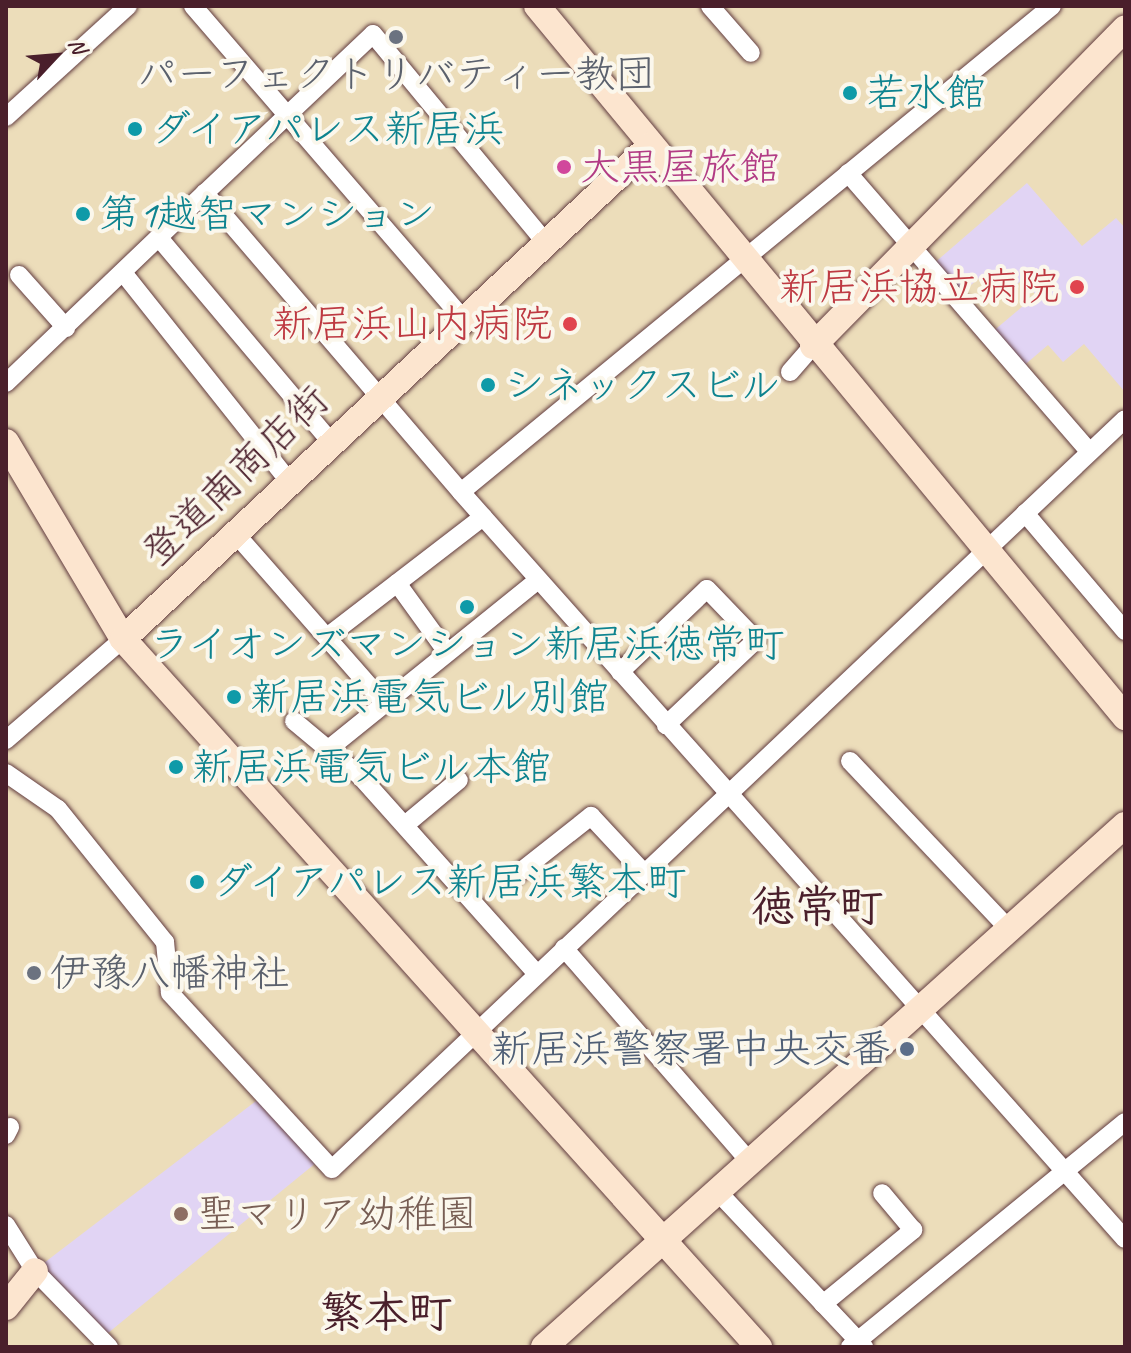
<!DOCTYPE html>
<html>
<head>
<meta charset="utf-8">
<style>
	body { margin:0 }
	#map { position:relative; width:1131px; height:1353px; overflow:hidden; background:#ecddba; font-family:Caveat,"Klee One",sans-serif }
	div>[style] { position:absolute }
	.built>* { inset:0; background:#e1d4f4 }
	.roads { filter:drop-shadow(0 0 2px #623c40) drop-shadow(0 0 2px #623c40) }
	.street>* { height:18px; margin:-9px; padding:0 9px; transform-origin:9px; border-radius:9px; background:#fff }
	.secondary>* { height:26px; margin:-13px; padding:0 13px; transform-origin:13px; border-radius:13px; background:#fce5cf }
	.dots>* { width:22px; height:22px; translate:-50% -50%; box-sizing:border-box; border:4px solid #fbf7ec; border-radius:50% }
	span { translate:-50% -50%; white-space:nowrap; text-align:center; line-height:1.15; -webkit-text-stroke:8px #fbf7ec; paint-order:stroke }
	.worship-label { font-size:40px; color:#5b616d }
	.left { translate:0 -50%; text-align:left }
	.culture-label { font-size:40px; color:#0d838f }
	.hotel-label { font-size:40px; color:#b23c85 }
	.health-label { font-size:40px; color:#be3a42 }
	.right { translate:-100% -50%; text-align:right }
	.street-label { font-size:40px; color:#4a1f2b }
	.service-label { font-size:40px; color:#4e5e75 }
	.education-label { font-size:40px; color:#785e54 }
	.quarter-label { font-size:44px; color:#4a1f2b; font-weight:700 }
	.frame { position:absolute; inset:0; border:8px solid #4a1f2b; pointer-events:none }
	.north { position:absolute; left:16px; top:16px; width:80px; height:80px; -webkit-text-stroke:6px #fbf7ec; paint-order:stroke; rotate:64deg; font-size:22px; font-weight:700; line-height:32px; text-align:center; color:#4a1f2b }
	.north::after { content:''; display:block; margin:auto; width:28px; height:36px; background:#4a1f2b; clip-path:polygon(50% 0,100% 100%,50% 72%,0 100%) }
</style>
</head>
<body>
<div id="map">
	<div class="built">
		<i style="clip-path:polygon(1027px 183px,1082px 246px,1116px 218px,1125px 228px,1125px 392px,1084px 344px,1063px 362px,1048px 345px,1021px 368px,991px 333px,1036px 295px,1023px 279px,1005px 295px,985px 273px,958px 296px,932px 265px)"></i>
		<i style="clip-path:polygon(260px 1098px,317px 1162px,108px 1333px,40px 1266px)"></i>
	</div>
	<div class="roads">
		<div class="street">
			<i style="left:193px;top:6px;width:410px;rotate:49.2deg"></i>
			<i style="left:710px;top:6px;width:62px;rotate:48.9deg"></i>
			<i style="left:1052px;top:6px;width:765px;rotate:140.57deg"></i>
			<i style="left:461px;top:492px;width:999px;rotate:48.37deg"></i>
			<i style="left:6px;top:117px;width:165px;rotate:-42.3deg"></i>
			<i style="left:848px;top:173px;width:369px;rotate:49.1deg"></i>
			<i style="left:160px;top:239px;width:264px;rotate:49.9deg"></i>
			<i style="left:19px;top:275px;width:71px;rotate:48.4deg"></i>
			<i style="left:125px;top:275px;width:262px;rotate:51.5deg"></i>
			<i style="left:790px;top:372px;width:35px;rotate:-49deg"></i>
			<i style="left:6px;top:383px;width:275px;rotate:-43.7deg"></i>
			<i style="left:461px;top:492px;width:394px;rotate:-130.6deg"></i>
			<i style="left:205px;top:193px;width:231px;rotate:-43.4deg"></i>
			<i style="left:373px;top:34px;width:268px;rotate:50.4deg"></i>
			<i style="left:1025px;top:513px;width:155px;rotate:49.7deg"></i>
			<i style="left:234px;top:532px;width:227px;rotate:48.7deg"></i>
			<i style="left:397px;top:583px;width:85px;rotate:54.1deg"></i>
			<i style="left:327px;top:637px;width:197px;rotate:-37.6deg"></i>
			<i style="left:620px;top:672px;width:120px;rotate:-43.7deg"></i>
			<i style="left:707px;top:589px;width:71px;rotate:46.1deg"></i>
			<i style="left:756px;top:640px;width:124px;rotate:136.6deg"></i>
			<i style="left:294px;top:721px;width:86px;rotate:39.8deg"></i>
			<i style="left:360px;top:776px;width:264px;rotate:48.2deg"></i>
			<i style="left:6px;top:740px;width:155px;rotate:-40.8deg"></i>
			<i style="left:331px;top:747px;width:266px;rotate:-38.9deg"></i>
			<i style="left:850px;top:761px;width:231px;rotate:46.6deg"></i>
			<i style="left:6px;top:773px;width:63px;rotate:34.7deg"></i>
			<i style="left:58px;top:809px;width:171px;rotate:51.2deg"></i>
			<i style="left:165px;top:942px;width:51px;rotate:84.4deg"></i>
			<i style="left:170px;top:993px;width:239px;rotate:47.4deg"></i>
			<i style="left:332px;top:1169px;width:1091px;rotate:-43.4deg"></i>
			<i style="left:405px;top:825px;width:70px;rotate:-39.8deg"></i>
			<i style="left:515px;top:876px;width:97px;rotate:-38.3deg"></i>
			<i style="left:591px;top:816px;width:76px;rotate:47.1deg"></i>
			<i style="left:564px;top:948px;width:285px;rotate:49deg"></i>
			<i style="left:6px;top:1135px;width:9px;rotate:-63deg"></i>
			<i style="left:718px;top:1192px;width:213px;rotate:46.7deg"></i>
			<i style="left:6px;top:1225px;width:54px;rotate:57.8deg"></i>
			<i style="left:35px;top:1271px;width:106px;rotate:45.8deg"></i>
			<i style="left:823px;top:1304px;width:117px;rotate:-39.4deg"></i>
			<i style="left:913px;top:1230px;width:48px;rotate:-130deg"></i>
			<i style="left:850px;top:1347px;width:355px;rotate:-39.3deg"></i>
		</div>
		<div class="secondary">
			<i style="left:537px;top:6px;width:923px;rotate:50.41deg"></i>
			<i style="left:813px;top:346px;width:445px;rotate:-45.5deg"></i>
			<i style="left:6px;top:442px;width:229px;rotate:59.3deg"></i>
			<i style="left:123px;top:639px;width:952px;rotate:48.07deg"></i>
			<i style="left:123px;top:639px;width:723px;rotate:-43.09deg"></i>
			<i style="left:6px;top:1307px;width:46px;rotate:-51.1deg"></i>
			<i style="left:544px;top:1347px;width:781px;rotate:-41.94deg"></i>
		</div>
	</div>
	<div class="dots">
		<i style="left:396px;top:37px;background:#6b7280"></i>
		<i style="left:850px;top:93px;background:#0f9aa8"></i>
		<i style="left:135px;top:129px;background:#0f9aa8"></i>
		<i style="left:564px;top:167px;background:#d1479c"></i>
		<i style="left:83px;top:214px;background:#0f9aa8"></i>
		<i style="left:1077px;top:287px;background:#e0444e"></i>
		<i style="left:570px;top:324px;background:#e0444e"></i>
		<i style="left:488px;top:385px;background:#0f9aa8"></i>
		<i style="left:467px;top:607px;background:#0f9aa8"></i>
		<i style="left:234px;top:697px;background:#0f9aa8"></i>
		<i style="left:176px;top:767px;background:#0f9aa8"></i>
		<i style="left:197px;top:882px;background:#0f9aa8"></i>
		<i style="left:34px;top:973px;background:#6b7280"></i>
		<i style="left:907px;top:1049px;background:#5c6f8a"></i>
		<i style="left:181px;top:1214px;background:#8d6e63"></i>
	</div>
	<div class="worship-label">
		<span style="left:396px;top:74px">パーフェクトリバティー教団</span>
		<span class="left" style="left:50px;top:973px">伊豫八幡神社</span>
	</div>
	<div class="culture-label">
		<span class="left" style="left:866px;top:93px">若水館</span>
		<span class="left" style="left:151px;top:129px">ダイアパレス新居浜</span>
		<span class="left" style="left:99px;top:214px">第1越智マンション</span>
		<span class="left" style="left:504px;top:385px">シネックスビル</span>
		<span style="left:467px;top:644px">ライオンズマンション新居浜徳常町</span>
		<span class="left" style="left:250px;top:697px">新居浜電気ビル別館</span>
		<span class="left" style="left:192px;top:767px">新居浜電気ビル本館</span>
		<span class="left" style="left:213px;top:882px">ダイアパレス新居浜繁本町</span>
	</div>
	<div class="hotel-label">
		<span class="left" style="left:580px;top:167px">大黒屋旅館</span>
	</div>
	<div class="health-label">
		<span class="right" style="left:1059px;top:287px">新居浜協立病院</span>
		<span class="right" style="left:552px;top:324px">新居浜山内病院</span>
	</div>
	<div class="street-label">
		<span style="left:235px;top:476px;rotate:-44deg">登道南商店街</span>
	</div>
	<div class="service-label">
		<span class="right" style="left:891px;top:1049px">新居浜警察署中央交番</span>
	</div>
	<div class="education-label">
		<span class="left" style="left:197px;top:1214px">聖マリア幼稚園</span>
	</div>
	<div class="quarter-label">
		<span style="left:817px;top:907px">徳常町</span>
		<span style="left:386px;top:1313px">繁本町</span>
	</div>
	<div class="frame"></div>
	<div class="north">N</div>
</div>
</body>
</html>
